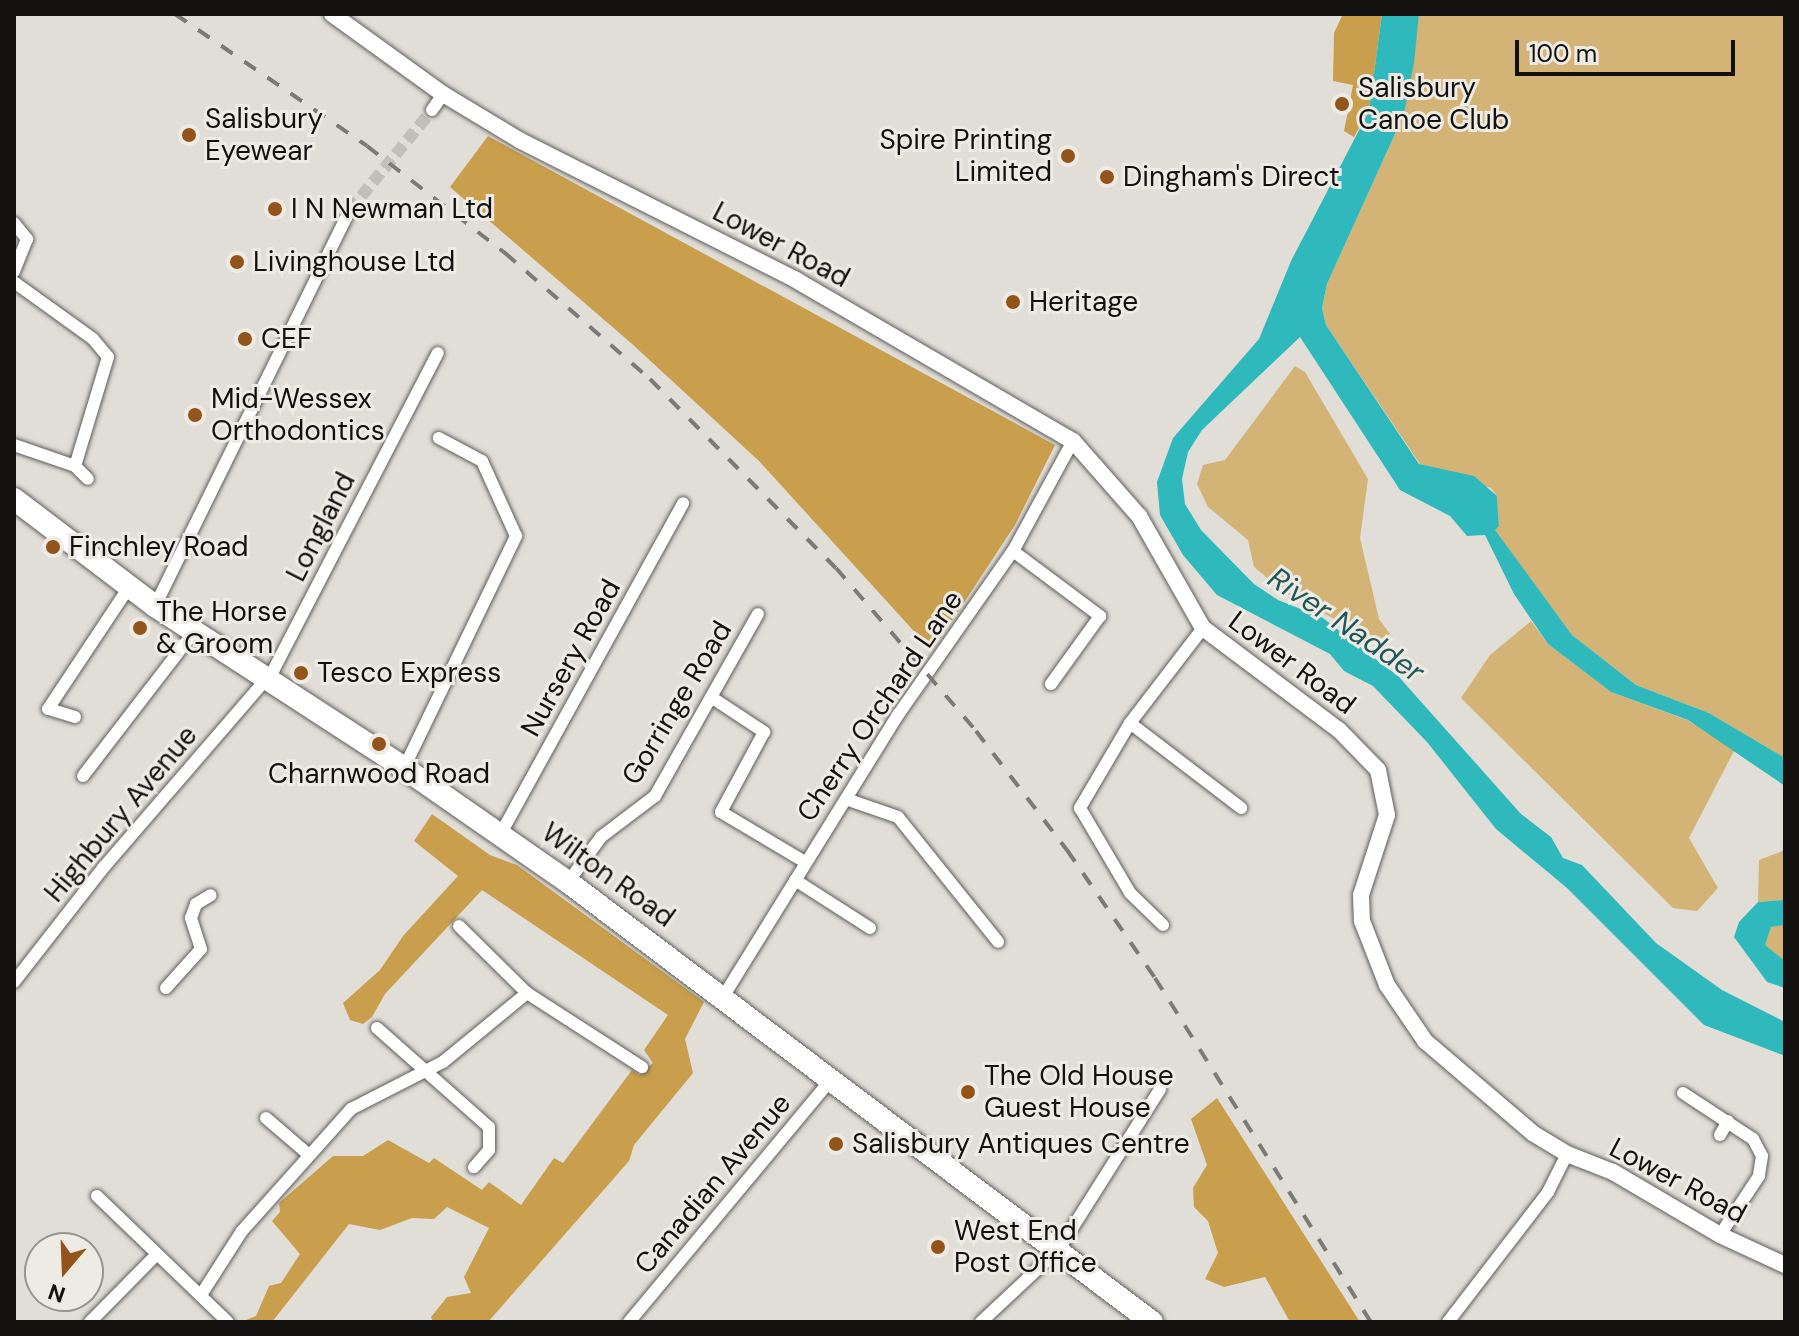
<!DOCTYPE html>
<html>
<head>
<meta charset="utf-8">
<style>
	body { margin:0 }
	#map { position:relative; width:1799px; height:1336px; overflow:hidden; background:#e1ded8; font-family:"DM Sans",sans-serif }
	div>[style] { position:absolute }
	.green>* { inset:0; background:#d4b377 }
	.forest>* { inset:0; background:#c99e4c }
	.water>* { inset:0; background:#30b9bd }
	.street-tunnel>* { height:12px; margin-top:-6px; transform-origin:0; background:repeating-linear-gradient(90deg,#c2bfba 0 12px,transparent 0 18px) }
	.roads { filter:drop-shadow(0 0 2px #605d58) drop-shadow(0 0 2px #605d58) }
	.street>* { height:12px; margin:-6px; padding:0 6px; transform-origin:6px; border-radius:6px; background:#fff }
	.secondary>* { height:16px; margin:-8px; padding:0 8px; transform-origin:8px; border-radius:8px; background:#fff }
	.highway>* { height:22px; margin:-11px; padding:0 11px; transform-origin:11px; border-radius:11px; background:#fff }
	.rail>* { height:4px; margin-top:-2px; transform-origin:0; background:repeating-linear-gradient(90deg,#7c7a76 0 14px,transparent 0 28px) }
	.dots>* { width:22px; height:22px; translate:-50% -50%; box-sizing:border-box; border:4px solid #eeebe5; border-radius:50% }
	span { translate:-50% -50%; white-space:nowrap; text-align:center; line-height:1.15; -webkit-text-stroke:6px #eeebe5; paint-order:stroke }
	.poi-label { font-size:28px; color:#12110f }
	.left { translate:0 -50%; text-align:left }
	.right { translate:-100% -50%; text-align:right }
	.street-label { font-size:28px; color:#12110f }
	.water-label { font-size:30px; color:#215759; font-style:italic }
	.frame { position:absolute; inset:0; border:16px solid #12110f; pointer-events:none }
	.north { position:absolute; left:24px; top:1232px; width:80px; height:80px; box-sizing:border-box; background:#eeebe5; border:2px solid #96948f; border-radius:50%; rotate:199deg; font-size:22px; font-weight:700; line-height:32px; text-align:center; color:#12110f }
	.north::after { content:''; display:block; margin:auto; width:28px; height:36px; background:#93541b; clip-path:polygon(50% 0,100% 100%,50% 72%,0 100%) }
	.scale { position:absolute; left:1515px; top:40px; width:220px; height:36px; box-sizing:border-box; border:4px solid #12110f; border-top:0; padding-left:10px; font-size:24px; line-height:28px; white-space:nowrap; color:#12110f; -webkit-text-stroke:6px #eeebe5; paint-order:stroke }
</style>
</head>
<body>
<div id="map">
	<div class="green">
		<i style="clip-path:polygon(1419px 14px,1785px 14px,1785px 758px,1709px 713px,1636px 685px,1572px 635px,1494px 530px,1499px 526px,1497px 496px,1491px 488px,1420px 464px,1326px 325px,1322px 308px,1327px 284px,1404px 114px)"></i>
		<i style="clip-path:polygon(1295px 366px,1305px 372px,1368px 479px,1360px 538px,1379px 619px,1390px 634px,1378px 642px,1287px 594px,1254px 567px,1248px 540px,1208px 507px,1197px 484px,1203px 465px,1225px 460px)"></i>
		<i style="clip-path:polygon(1531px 621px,1548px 644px,1611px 692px,1687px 720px,1735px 749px,1689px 838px,1718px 888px,1697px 911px,1673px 908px,1461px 698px,1490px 655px)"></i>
		<i style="clip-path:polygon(1785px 850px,1785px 900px,1758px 902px,1759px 860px)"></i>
		<i style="clip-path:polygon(1785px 925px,1785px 961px,1764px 945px,1771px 927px)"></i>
	</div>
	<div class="forest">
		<i style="clip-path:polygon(1343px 14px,1382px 14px,1369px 111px,1354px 137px,1344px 131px,1353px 85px,1333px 81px,1334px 33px)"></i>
		<i style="clip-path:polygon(488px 136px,1055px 445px,1015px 525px,932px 651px,759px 461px,631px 343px,450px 187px)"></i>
		<i style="clip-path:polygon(432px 814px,490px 855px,517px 865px,704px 1002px,685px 1039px,693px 1073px,634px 1145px,629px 1161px,488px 1322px,433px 1322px,431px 1317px,447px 1297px,471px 1293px,464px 1277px,489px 1228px,447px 1207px,434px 1219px,412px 1218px,380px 1230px,349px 1224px,272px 1322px,241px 1322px,256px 1316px,269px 1286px,281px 1283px,300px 1254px,272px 1221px,280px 1212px,279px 1203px,333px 1156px,363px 1156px,388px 1140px,429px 1163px,434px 1158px,482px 1190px,489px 1182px,521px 1205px,554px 1158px,563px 1163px,632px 1070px,639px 1075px,653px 1063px,644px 1050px,668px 1015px,482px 890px,385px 994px,372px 1017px,363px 1024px,350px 1020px,343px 1003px,380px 970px,403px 936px,458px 876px,414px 841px)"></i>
		<i style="clip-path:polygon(1217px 1098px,1305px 1236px,1360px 1322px,1290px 1322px,1265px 1277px,1224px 1287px,1205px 1279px,1218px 1253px,1208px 1221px,1194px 1207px,1193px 1188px,1207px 1165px,1191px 1119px)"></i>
	</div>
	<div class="water">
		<i style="clip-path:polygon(1382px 14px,1419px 14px,1414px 63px,1404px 114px,1327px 284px,1322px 308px,1326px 325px,1419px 464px,1474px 476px,1497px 496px,1499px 526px,1495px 530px,1572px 635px,1636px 685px,1709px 713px,1785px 758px,1785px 786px,1688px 720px,1611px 692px,1548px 644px,1514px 594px,1485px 535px,1467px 536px,1450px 516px,1400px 490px,1300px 337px,1202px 430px,1188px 452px,1182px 479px,1185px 504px,1201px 530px,1254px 584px,1278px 600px,1323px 618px,1399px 677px,1521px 814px,1551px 837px,1563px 858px,1582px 865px,1656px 943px,1722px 990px,1785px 1022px,1785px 1056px,1704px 1025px,1567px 888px,1496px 829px,1427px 742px,1373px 686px,1344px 671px,1330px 654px,1217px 595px,1183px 555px,1160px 515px,1157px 482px,1173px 438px,1259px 339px,1291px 261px,1369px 111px)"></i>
		<i style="clip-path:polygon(1785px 900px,1785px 925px,1771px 927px,1765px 945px,1785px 961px,1785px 988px,1767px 982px,1734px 937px,1739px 922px,1758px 902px)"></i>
	</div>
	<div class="street-tunnel">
		<i style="left:350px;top:210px;width:129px;rotate:-50.6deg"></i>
	</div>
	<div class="roads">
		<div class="street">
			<i style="left:432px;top:110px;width:19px;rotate:-55deg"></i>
			<i style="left:14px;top:223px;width:21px;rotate:51deg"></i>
			<i style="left:27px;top:239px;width:35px;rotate:112deg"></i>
			<i style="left:14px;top:282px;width:97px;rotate:35.8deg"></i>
			<i style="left:93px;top:339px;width:23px;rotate:50deg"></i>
			<i style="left:108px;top:357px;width:114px;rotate:106.8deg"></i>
			<i style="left:75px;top:466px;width:18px;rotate:45deg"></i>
			<i style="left:14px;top:445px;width:65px;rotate:19deg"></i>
			<i style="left:1013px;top:551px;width:109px;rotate:36.8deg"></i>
			<i style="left:1100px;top:616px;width:84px;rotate:125.8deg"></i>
			<i style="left:155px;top:606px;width:441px;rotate:-63.8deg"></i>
			<i style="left:1203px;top:628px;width:120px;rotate:127.5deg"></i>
			<i style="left:1130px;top:723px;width:140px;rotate:37.4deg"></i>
			<i style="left:711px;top:697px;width:64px;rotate:33.4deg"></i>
			<i style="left:764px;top:732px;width:91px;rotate:118.3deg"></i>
			<i style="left:721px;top:812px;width:98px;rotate:30.8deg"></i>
			<i style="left:75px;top:717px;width:28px;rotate:-163deg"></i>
			<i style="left:48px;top:709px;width:146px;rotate:-56.4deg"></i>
			<i style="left:1130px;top:723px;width:99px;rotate:120.5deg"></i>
			<i style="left:1080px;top:808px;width:99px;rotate:59.5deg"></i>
			<i style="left:1130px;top:893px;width:46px;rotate:44.1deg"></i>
			<i style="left:404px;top:768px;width:258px;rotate:-64.2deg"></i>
			<i style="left:516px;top:536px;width:82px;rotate:-114.4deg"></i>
			<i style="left:482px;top:461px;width:49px;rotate:-151.9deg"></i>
			<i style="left:83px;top:776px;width:180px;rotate:-52.4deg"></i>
			<i style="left:846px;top:799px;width:55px;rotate:19.1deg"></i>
			<i style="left:898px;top:817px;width:160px;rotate:51.3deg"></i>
			<i style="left:500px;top:835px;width:379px;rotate:-61.1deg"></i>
			<i style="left:795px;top:880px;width:89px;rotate:32.6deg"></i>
			<i style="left:568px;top:882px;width:56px;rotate:-53.7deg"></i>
			<i style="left:601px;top:837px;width:68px;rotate:-37.2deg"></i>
			<i style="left:655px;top:796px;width:209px;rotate:-60.5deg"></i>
			<i style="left:459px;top:926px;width:95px;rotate:44.6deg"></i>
			<i style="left:14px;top:982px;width:146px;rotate:-52deg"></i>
			<i style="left:104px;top:867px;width:259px;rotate:-49.2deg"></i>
			<i style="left:273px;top:671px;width:358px;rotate:-62.6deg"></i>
			<i style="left:166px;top:988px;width:52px;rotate:-48.1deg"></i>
			<i style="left:201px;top:949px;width:33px;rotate:-108deg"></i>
			<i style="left:191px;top:918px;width:15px;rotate:-70deg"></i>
			<i style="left:196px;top:904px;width:17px;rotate:-31deg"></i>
			<i style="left:723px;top:997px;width:332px;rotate:-58.2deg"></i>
			<i style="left:898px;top:715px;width:200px;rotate:-55deg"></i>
			<i style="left:1013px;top:551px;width:125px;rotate:-61.4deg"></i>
			<i style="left:377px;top:1028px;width:149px;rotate:41.5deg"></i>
			<i style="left:489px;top:1127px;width:23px;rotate:90deg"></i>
			<i style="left:489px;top:1150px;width:23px;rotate:131deg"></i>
			<i style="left:1683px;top:1093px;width:84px;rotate:33.3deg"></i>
			<i style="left:1753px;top:1139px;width:19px;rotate:62deg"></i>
			<i style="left:1762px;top:1156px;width:20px;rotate:99deg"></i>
			<i style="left:1759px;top:1176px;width:71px;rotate:123.5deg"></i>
			<i style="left:266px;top:1118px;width:55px;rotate:40.6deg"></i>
			<i style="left:1720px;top:1135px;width:16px;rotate:-60deg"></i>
			<i style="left:97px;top:1196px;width:182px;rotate:43.9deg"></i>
			<i style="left:201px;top:1295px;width:76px;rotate:-57.4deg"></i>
			<i style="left:242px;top:1231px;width:164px;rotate:-48.2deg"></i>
			<i style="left:351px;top:1109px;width:103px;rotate:-27.1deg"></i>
			<i style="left:443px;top:1062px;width:109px;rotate:-39.4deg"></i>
			<i style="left:527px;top:993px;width:137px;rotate:32.8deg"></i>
			<i style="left:90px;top:1322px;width:95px;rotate:-45.4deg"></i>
			<i style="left:629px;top:1322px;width:319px;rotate:-50.2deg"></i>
			<i style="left:981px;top:1322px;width:107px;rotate:-43.1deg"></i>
			<i style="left:1059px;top:1249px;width:189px;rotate:-57.7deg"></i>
			<i style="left:1448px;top:1322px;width:164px;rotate:-52.4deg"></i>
			<i style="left:1548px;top:1192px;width:42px;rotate:-63.4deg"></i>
		</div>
		<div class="secondary">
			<i style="left:332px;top:14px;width:137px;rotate:35.8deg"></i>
			<i style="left:443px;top:94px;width:91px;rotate:31.1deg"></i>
			<i style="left:521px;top:141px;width:308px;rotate:26.8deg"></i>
			<i style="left:796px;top:280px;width:320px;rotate:30.2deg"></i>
			<i style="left:1073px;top:441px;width:100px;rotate:48.7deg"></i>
			<i style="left:1139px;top:516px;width:129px;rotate:60.3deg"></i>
			<i style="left:1203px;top:628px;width:170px;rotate:36.9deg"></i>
			<i style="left:1339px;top:730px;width:56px;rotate:45.7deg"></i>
			<i style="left:1378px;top:770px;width:46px;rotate:78.7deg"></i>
			<i style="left:1387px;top:815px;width:84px;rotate:108deg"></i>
			<i style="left:1361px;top:895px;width:26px;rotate:88deg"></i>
			<i style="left:1362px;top:921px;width:69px;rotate:68.7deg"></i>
			<i style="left:1387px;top:985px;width:68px;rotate:55.8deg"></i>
			<i style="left:1425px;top:1041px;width:143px;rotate:40.5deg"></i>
			<i style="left:1534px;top:1134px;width:39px;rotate:31deg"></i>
			<i style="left:1567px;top:1154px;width:49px;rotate:21.4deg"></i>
			<i style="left:1613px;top:1172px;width:124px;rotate:30.5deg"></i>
			<i style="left:1720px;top:1235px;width:72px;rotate:24.8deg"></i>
		</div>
		<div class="highway">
			<i style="left:14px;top:499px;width:177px;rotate:37.2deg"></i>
			<i style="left:155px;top:606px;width:297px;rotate:33deg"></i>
			<i style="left:404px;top:768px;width:200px;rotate:34.8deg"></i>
			<i style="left:568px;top:882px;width:731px;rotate:37deg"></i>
		</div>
	</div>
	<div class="rail">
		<i style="left:175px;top:14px;width:233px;rotate:34.5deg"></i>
		<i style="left:367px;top:146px;width:175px;rotate:37.8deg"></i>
		<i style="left:505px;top:253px;width:192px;rotate:41deg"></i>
		<i style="left:650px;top:379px;width:265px;rotate:45.5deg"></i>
		<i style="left:836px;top:568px;width:215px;rotate:49.3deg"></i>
		<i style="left:976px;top:731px;width:150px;rotate:52.6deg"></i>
		<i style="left:1067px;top:850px;width:155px;rotate:55.5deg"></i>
		<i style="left:1155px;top:978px;width:406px;rotate:57.9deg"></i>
	</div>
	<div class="dots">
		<i style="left:1342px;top:104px;background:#93541b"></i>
		<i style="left:189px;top:135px;background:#93541b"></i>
		<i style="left:1068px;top:156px;background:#93541b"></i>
		<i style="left:1107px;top:177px;background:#93541b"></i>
		<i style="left:275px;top:209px;background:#93541b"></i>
		<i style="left:237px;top:262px;background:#93541b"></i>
		<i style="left:1013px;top:302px;background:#93541b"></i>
		<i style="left:245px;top:339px;background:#93541b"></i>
		<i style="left:195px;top:415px;background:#93541b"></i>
		<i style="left:53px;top:547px;background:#93541b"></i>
		<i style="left:140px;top:628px;background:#93541b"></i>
		<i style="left:301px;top:673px;background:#93541b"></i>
		<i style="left:379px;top:744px;background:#93541b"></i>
		<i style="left:968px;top:1092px;background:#93541b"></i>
		<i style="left:836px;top:1144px;background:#93541b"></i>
		<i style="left:938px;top:1247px;background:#93541b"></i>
	</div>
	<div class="poi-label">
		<span class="left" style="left:1358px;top:104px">Salisbury<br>Canoe Club</span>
		<span class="left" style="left:205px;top:135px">Salisbury<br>Eyewear</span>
		<span class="right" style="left:1052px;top:156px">Spire Printing<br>Limited</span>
		<span class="left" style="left:1123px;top:177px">Dingham's Direct</span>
		<span class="left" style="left:291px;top:209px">I N Newman Ltd</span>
		<span class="left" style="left:253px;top:262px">Livinghouse Ltd</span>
		<span class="left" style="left:1029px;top:302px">Heritage</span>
		<span class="left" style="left:261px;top:339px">CEF</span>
		<span class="left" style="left:211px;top:415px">Mid-Wessex<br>Orthodontics</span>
		<span class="left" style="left:69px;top:547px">Finchley Road</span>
		<span class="left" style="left:156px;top:628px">The Horse<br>&amp; Groom</span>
		<span class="left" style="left:317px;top:673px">Tesco Express</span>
		<span style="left:379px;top:774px">Charnwood Road</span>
		<span class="left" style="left:984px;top:1092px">The Old House<br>Guest House</span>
		<span class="left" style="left:852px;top:1144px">Salisbury Antiques Centre</span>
		<span class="left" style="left:954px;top:1247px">West End<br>Post Office</span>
	</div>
	<div class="street-label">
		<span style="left:781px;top:245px;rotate:28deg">Lower Road</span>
		<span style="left:321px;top:527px;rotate:-63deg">Longland</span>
		<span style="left:571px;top:658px;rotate:-61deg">Nursery Road</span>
		<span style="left:1292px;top:663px;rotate:37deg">Lower Road</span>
		<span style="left:677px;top:703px;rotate:-59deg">Gorringe Road</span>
		<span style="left:880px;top:706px;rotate:-56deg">Cherry Orchard Lane</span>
		<span style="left:121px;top:814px;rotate:-50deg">Highbury Avenue</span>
		<span style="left:608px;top:875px;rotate:36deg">Wilton Road</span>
		<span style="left:1678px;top:1181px;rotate:28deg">Lower Road</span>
		<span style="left:713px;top:1184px;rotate:-50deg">Canadian Avenue</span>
	</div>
	<div class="water-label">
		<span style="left:1346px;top:625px;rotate:34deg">River Nadder</span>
	</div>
	<div class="frame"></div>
	<div class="north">N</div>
	<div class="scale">100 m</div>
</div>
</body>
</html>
